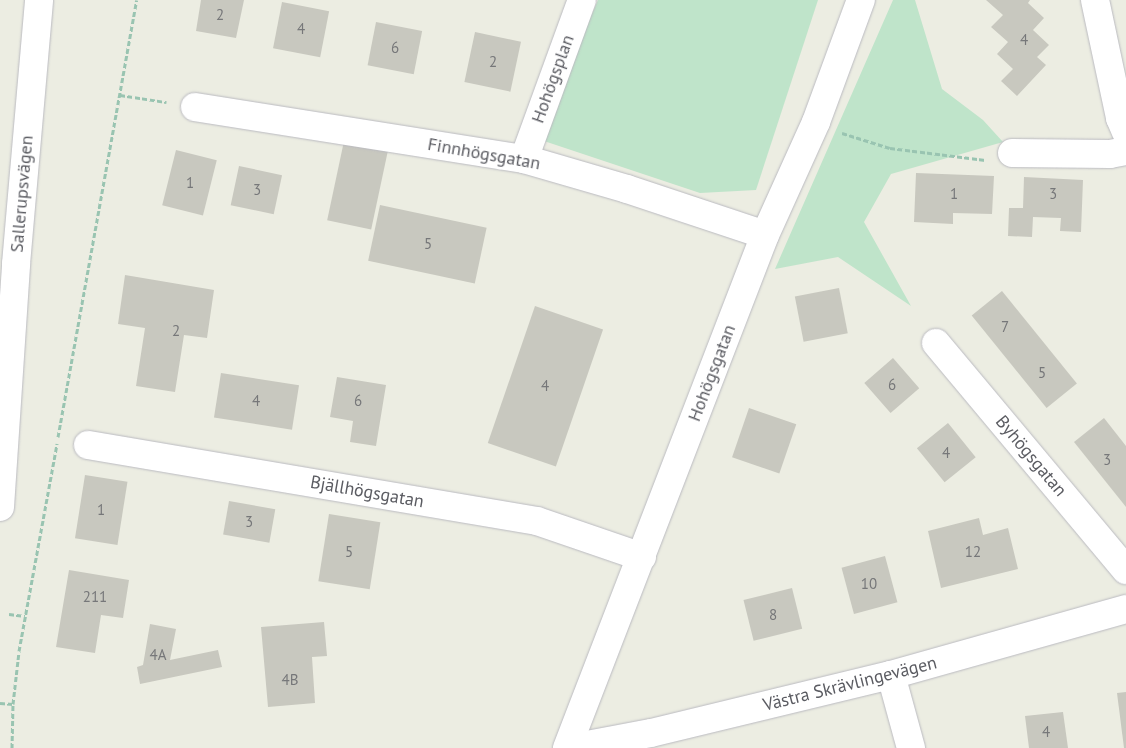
<!DOCTYPE html>
<html>
<head>
<meta charset="utf-8">
<style>
	body { margin:0 }
	#map { position:relative; width:1126px; height:748px; overflow:hidden; background:#ecede2; font-family:"PT Sans",sans-serif }
	div>[style] { position:absolute }
	.green>* { inset:0; background:#bfe4ca }
	.building>* { inset:0; background:#c8c8bf; transform-origin:0 0 }
	.path>* { height:3px; margin-top:-1.5px; transform-origin:0; background:repeating-linear-gradient(90deg,#99c4b1 0 5px,transparent 0 7.5px) }
	.roads { filter:drop-shadow(0 0 1px #babac0) drop-shadow(0 0 1px #babac0) }
	.street>* { height:28px; margin:-14px; padding:0 14px; transform-origin:14px; border-radius:14px; background:#fff }
	.secondary>* { height:28px; margin:-14px; padding:0 14px; transform-origin:14px; border-radius:14px; background:#fff }
	span { translate:-50% -50%; white-space:nowrap; text-align:center; line-height:1.15; -webkit-text-stroke:5px #fff; paint-order:stroke }
	.number-label { font-size:15px; color:#767779 }
	.number-label span { -webkit-text-stroke-width:0 }
	.street-label { font-size:18px; color:#5b5c62 }
</style>
</head>
<body>
<div id="map">
	<div class="green">
		<i style="clip-path:polygon(598px 0,818px 0,756px 190px,700px 193px,538px 139px)"></i>
		<i style="clip-path:polygon(893px 0,915px 0,942px 89px,983px 120px,1003px 142px,891px 174px,864px 222px,911px 306px,838px 257px,775px 269px)"></i>
	</div>
	<div class="building">
		<i style="clip-path:polygon(201px 0,244px 0,236px 38px,196px 31px)"></i>
		<i style="clip-path:polygon(986px 0,1030px 0,1028px 3px,1044px 18px,1033px 30px,1049px 45px,1037px 57px,1046px 65px,1017px 96px,1001px 81px,1013px 69px,997px 54px,1008px 42px,991px 27px,1003px 15px)"></i>
		<i style="left:282px;top:2px;width:48px;height:47px;rotate:11deg"></i>
		<i style="left:376px;top:22px;width:47px;height:44px;rotate:11deg"></i>
		<i style="left:475px;top:32px;width:47px;height:51px;rotate:12deg"></i>
		<i style="left:344px;top:141px;width:45px;height:81px;rotate:12deg"></i>
		<i style="left:176px;top:150px;width:42px;height:57px;rotate:14deg"></i>
		<i style="left:239px;top:166px;width:44px;height:40px;rotate:12deg"></i>
		<i style="clip-path:polygon(916px 173px,994px 176px,992px 214px,953px 213px,953px 224px,914px 222px)"></i>
		<i style="clip-path:polygon(1024px 177px,1083px 180px,1081px 232px,1060px 231px,1061px 218px,1033px 217px,1032px 237px,1008px 236px,1009px 208px,1023px 208px)"></i>
		<i style="left:380px;top:205px;width:109px;height:57px;rotate:12deg"></i>
		<i style="clip-path:polygon(125px 275px,214px 290px,207px 338px,184px 335px,175px 392px,136px 386px,145px 328px,118px 324px)"></i>
		<i style="left:839px;top:288px;width:46px;height:45px;rotate:79deg"></i>
		<i style="left:1002px;top:291px;width:119px;height:39px;rotate:51deg"></i>
		<i style="left:535px;top:306px;width:72px;height:145px;rotate:19deg"></i>
		<i style="left:893px;top:358px;width:40px;height:38px;rotate:49deg"></i>
		<i style="left:221px;top:373px;width:79px;height:45px;rotate:9deg"></i>
		<i style="clip-path:polygon(337px 377px,386px 385px,376px 446px,350px 442px,353px 421px,330px 417px)"></i>
		<i style="left:749px;top:408px;width:50px;height:52px;rotate:19deg"></i>
		<i style="clip-path:polygon(1104px 418px,1126px 446px,1126px 507px,1074px 442px)"></i>
		<i style="left:948px;top:423px;width:44px;height:40px;rotate:51deg"></i>
		<i style="left:85px;top:475px;width:43px;height:64px;rotate:9deg"></i>
		<i style="left:229px;top:501px;width:47px;height:34px;rotate:10deg"></i>
		<i style="left:329px;top:514px;width:52px;height:68px;rotate:9deg"></i>
		<i style="clip-path:polygon(979px 518px,983px 535px,1008px 528px,1018px 569px,941px 588px,928px 531px)"></i>
		<i style="left:885px;top:556px;width:48px;height:45px;rotate:75deg"></i>
		<i style="clip-path:polygon(69px 570px,129px 580px,123px 618px,101px 615px,95px 653px,56px 647px)"></i>
		<i style="left:792px;top:588px;width:42px;height:50px;rotate:76deg"></i>
		<i style="clip-path:polygon(324px 622px,327px 656px,312px 657px,315px 703px,268px 707px,261px 627px)"></i>
		<i style="clip-path:polygon(150px 624px,176px 629px,170px 660px,218px 650px,222px 667px,140px 684px,137px 667px,143px 665px)"></i>
		<i style="clip-path:polygon(1126px 692px,1126px 748px,1124px 748px,1117px 693px)"></i>
		<i style="clip-path:polygon(1063px 712px,1068px 748px,1029px 748px,1025px 716px)"></i>
	</div>
	<div class="path">
		<i style="left:120px;top:95px;width:47px;rotate:8.7deg"></i>
		<i style="left:842px;top:133px;width:50px;rotate:17.4deg"></i>
		<i style="left:890px;top:148px;width:96px;rotate:7.2deg"></i>
		<i style="left:58px;top:437px;width:444px;rotate:-79.8deg"></i>
		<i style="left:9px;top:614px;width:16px;rotate:7deg"></i>
		<i style="left:0;top:703px;width:13px;rotate:4deg"></i>
		<i style="left:12px;top:748px;width:44px;rotate:-88.7deg"></i>
		<i style="left:13px;top:704px;width:53px;rotate:-83.5deg"></i>
		<i style="left:19px;top:651px;width:211px;rotate:-79.6deg"></i>
	</div>
	<div class="roads">
		<div class="street">
			<i style="left:1095px;top:0;width:121px;rotate:78deg"></i>
			<i style="left:1120px;top:118px;width:15px;rotate:67deg"></i>
			<i style="left:195px;top:107px;width:333px;rotate:9deg"></i>
			<i style="left:524px;top:159px;width:107px;rotate:16.2deg"></i>
			<i style="left:627px;top:189px;width:145px;rotate:18.4deg"></i>
			<i style="left:1012px;top:153px;width:98px;rotate:0.6deg"></i>
			<i style="left:1110px;top:154px;width:16px;rotate:-11deg"></i>
			<i style="left:524px;top:159px;width:169px;rotate:-70deg"></i>
			<i style="left:936px;top:343px;width:296px;rotate:50.1deg"></i>
			<i style="left:88px;top:445px;width:455px;rotate:9.6deg"></i>
			<i style="left:537px;top:521px;width:111px;rotate:18.9deg"></i>
			<i style="left:891px;top:675px;width:76px;rotate:74.7deg"></i>
		</div>
		<div class="secondary">
			<i style="left:0;top:507px;width:244px;rotate:-86.2deg"></i>
			<i style="left:16px;top:264px;width:265px;rotate:-85deg"></i>
			<i style="left:567px;top:748px;width:550px;rotate:-68.9deg"></i>
			<i style="left:765px;top:235px;width:124px;rotate:-65.7deg"></i>
			<i style="left:816px;top:122px;width:130px;rotate:-69.8deg"></i>
			<i style="left:571px;top:748px;width:81px;rotate:-10.6deg"></i>
			<i style="left:651px;top:733px;width:247px;rotate:-13.6deg"></i>
			<i style="left:891px;top:675px;width:244px;rotate:-15.7deg"></i>
		</div>
	</div>
	<div class="number-label">
		<span style="left:220px;top:15px">2</span>
		<span style="left:301px;top:29px">4</span>
		<span style="left:1024px;top:40px">4</span>
		<span style="left:395px;top:48px">6</span>
		<span style="left:493px;top:62px">2</span>
		<span style="left:190px;top:183px">1</span>
		<span style="left:257px;top:190px">3</span>
		<span style="left:954px;top:194px">1</span>
		<span style="left:1053px;top:194px">3</span>
		<span style="left:428px;top:244px">5</span>
		<span style="left:1005px;top:327px">7</span>
		<span style="left:176px;top:331px">2</span>
		<span style="left:1042px;top:373px">5</span>
		<span style="left:892px;top:385px">6</span>
		<span style="left:545px;top:386px">4</span>
		<span style="left:256px;top:401px">4</span>
		<span style="left:358px;top:401px">6</span>
		<span style="left:946px;top:453px">4</span>
		<span style="left:1107px;top:460px">3</span>
		<span style="left:101px;top:510px">1</span>
		<span style="left:249px;top:522px">3</span>
		<span style="left:349px;top:552px">5</span>
		<span style="left:973px;top:552px">12</span>
		<span style="left:869px;top:584px">10</span>
		<span style="left:95px;top:597px">211</span>
		<span style="left:773px;top:615px">8</span>
		<span style="left:158px;top:655px">4A</span>
		<span style="left:290px;top:680px">4B</span>
		<span style="left:1046px;top:732px">4</span>
	</div>
	<div class="street-label">
		<span style="left:553px;top:79px;rotate:-70deg">Hohögsplan</span>
		<span style="left:484px;top:154px;rotate:10deg">Finnhögsgatan</span>
		<span style="left:22px;top:194px;rotate:-85deg">Sallerupsvägen</span>
		<span style="left:712px;top:373px;rotate:-69deg">Hohögsgatan</span>
		<span style="left:1031px;top:456px;rotate:50deg">Byhögsgatan</span>
		<span style="left:367px;top:492px;rotate:10deg">Bjällhögsgatan</span>
		<span style="left:850px;top:684px;rotate:-14deg">Västra Skrävlingevägen</span>
	</div>
</div>
</body>
</html>
